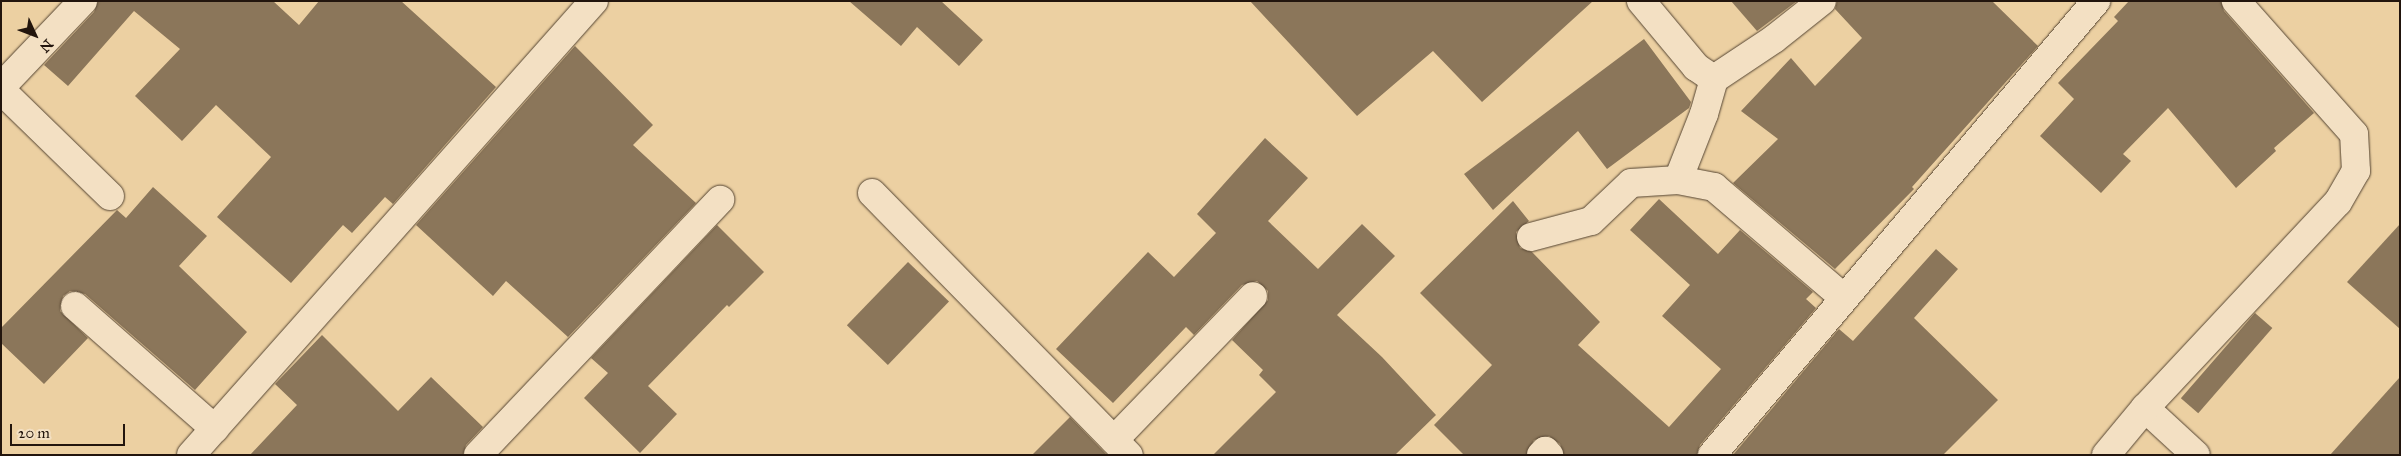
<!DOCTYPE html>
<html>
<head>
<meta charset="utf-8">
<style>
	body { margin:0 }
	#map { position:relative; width:2401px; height:456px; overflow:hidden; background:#ecd0a2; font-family:"IM FELL Great Primer",serif }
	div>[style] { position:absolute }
	.building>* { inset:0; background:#8b765a; transform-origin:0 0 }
	.roads { filter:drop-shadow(0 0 1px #544432) drop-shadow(0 0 1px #544432) }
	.street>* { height:28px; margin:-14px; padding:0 14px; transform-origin:14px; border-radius:14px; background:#f3e0c3 }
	span { translate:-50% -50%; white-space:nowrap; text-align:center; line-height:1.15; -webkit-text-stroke:4px #f3e0c3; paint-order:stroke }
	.frame { position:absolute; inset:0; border:2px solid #22150d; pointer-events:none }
	.north { position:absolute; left:10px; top:10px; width:50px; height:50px; -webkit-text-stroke:4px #f3e0c3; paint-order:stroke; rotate:133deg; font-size:14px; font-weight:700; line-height:20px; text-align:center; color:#22150d }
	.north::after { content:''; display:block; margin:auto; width:18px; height:22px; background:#22150d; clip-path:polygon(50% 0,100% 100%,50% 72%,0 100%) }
	.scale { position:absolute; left:10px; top:424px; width:115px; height:22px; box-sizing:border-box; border:2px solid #22150d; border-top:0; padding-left:6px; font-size:15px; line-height:18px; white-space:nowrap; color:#22150d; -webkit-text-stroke:4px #f3e0c3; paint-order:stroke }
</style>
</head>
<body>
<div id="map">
	<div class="building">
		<i style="clip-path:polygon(98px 1px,273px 1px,299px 25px,319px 1px,401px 1px,496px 87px,393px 204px,385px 197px,352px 233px,343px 225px,291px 283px,217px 217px,271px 157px,216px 105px,182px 141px,135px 96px,180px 49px,134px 11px,68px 86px,44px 65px,94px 12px)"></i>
		<i style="clip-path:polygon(849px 1px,941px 1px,983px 40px,959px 66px,917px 27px,901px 46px)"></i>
		<i style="clip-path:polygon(1250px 1px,1593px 1px,1482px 102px,1433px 51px,1357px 116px)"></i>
		<i style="clip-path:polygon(1731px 1px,1797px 1px,1757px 31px)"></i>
		<i style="clip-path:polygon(1837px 1px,1992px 1px,2038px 46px,1912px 187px,1914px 189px,1835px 269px,1733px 183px,1778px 139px,1741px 111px,1791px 58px,1815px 86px,1862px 38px,1835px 9px)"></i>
		<i style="clip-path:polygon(2129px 1px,2221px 1px,2224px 11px,2314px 113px,2274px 148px,2276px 151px,2236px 188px,2168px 108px,2123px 154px,2131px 161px,2101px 193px,2040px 136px,2074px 99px,2058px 83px,2118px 21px,2114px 17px)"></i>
		<i style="clip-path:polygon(1644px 39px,1691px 102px,1689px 108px,1607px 169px,1578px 131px,1493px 210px,1464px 174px)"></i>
		<i style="clip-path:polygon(575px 46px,653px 125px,633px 145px,696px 203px,568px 337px,506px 281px,493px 296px,416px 225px)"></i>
		<i style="clip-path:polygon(1265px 138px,1308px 178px,1268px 221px,1318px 269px,1362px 224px,1395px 256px,1337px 315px,1382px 357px,1436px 415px,1395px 455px,1213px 455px,1276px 392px,1259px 375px,1263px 370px,1232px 340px,1268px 300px,1268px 291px,1257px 281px,1242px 285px,1194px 335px,1186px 327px,1113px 403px,1056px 349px,1148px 252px,1174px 277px,1216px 233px,1197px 214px)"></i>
		<i style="clip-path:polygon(153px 187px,207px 236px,179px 266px,247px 332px,195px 390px,85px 294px,70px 291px,63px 296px,60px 311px,88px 338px,44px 384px,1px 343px,1px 328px,117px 210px,126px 218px)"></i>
		<i style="clip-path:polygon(1659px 199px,1718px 254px,1740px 230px,1813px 292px,1806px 299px,1816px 308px,1700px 445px,1697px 455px,1564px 455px,1560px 444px,1549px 436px,1534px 440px,1526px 455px,1464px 455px,1434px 425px,1492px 365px,1420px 293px,1513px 201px,1529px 221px,1516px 232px,1520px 248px,1532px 252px,1600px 322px,1578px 345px,1669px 427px,1721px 369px,1662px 316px,1690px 285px,1630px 230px)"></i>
		<i style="clip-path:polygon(2400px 224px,2400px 329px,2347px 282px)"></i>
		<i style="clip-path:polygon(717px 225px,764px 272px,729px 307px,727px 305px,648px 386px,677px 414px,640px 453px,584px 398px,608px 373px,591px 358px)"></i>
		<i style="clip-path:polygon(1936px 249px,1958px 269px,1914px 318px,1998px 400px,1943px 455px,1733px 455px,1839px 329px,1853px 341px)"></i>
		<i style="left:908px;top:262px;width:57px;height:88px;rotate:44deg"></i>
		<i style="left:2255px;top:313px;width:23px;height:113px;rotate:41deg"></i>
		<i style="clip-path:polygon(322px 335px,398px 411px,431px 377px,483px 427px,466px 445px,463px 455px,250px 455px,297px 405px,275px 384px)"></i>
		<i style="clip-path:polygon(2400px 377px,2400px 455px,2330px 455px)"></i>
		<i style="clip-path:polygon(1070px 417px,1107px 455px,1032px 455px)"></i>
	</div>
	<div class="roads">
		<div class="street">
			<i style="left:1641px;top:1px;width:86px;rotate:50.2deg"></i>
			<i style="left:1696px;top:67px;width:22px;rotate:34deg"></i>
			<i style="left:1714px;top:79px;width:72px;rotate:-33.7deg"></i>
			<i style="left:1774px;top:39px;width:61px;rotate:-38.4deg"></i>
			<i style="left:1px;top:87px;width:119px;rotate:-46.4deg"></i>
			<i style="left:1px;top:90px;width:152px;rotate:44.2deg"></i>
			<i style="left:1678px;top:180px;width:71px;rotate:-68.5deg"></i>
			<i style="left:1704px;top:114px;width:36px;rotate:-74deg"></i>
			<i style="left:872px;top:193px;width:367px;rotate:45.6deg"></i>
			<i style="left:1531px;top:237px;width:62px;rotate:-14.9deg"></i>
			<i style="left:1591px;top:221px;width:55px;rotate:-43.5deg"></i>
			<i style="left:1631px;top:183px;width:47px;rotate:-3.7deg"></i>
			<i style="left:1678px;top:180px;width:37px;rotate:11deg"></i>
			<i style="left:1714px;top:187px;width:170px;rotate:40.5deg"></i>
			<i style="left:75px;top:306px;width:186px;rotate:41.3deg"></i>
			<i style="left:2145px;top:408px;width:69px;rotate:42.7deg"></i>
			<i style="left:1114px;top:440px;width:200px;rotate:-46deg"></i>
			<i style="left:191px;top:455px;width:607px;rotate:-48.41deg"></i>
			<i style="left:478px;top:455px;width:352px;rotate:-46.5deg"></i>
			<i style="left:1541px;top:455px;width:6px;rotate:-45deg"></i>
			<i style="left:1545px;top:451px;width:6px;rotate:45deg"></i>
			<i style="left:1712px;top:455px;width:595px;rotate:-49.77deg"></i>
			<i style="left:2106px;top:455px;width:61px;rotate:-50.3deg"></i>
			<i style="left:2145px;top:408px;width:282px;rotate:-46.9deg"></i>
			<i style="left:2338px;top:202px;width:36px;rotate:-60deg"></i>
			<i style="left:2356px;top:171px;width:37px;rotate:-93deg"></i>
			<i style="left:2354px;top:134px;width:178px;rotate:-131.6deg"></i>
		</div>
	</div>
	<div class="frame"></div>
	<div class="north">N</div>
	<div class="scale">20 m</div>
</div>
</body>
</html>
